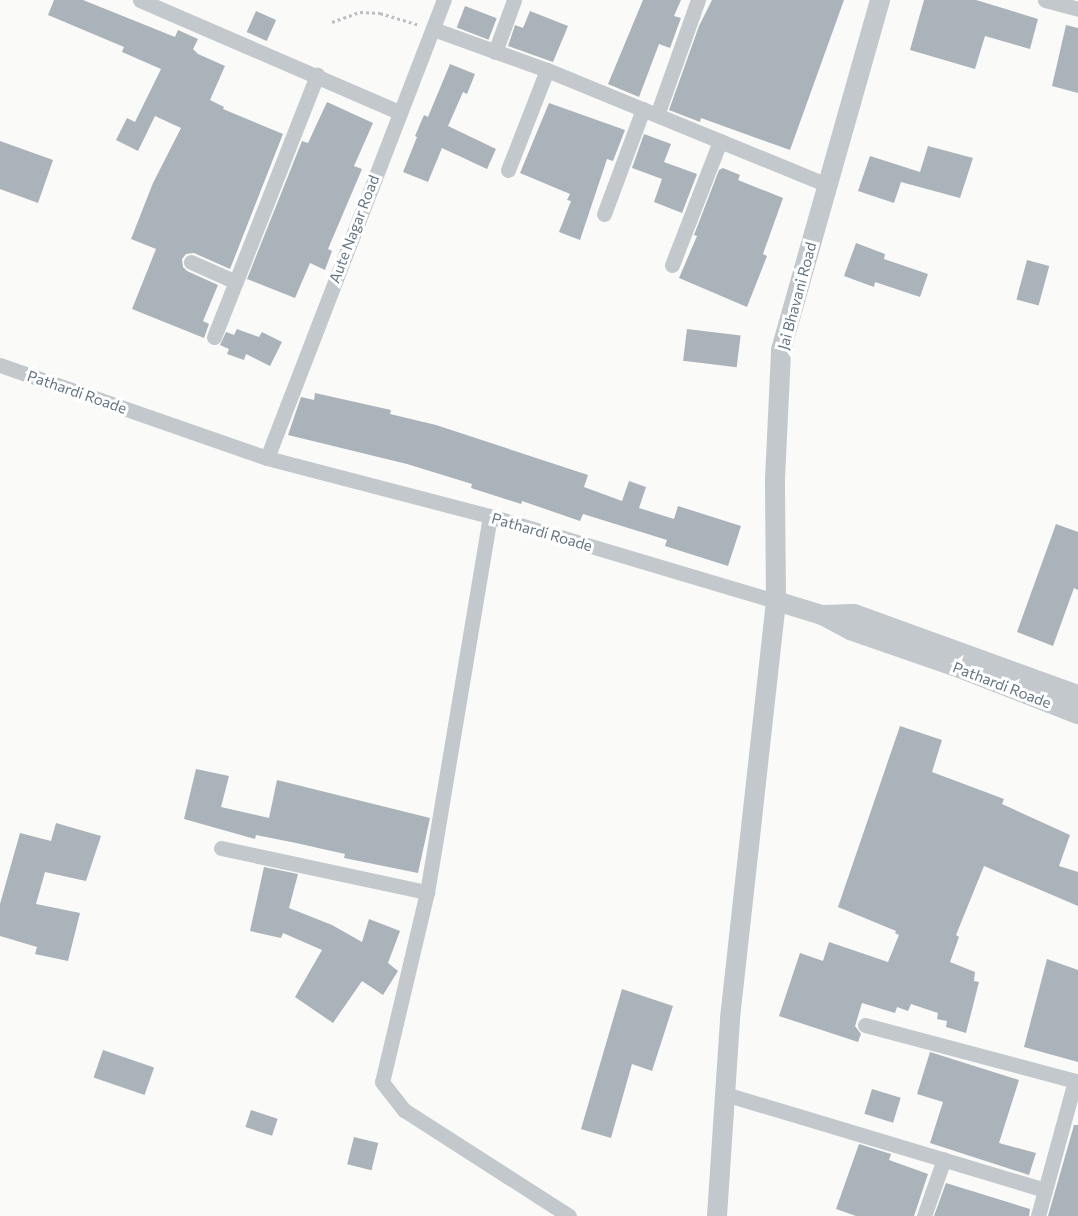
<!DOCTYPE html>
<html>
<head>
<meta charset="utf-8">
<style>
	body { margin:0 }
	#map { position:relative; width:1078px; height:1216px; overflow:hidden; background:#fafaf8; font-family:Commissioner,sans-serif }
	div>[style] { position:absolute }
	.building>* { inset:0; background:#aab3b9; transform-origin:0 0 }
	.path>* { height:3px; margin-top:-1.5px; transform-origin:0; background:repeating-linear-gradient(90deg,#bbbfc2 0 3px,transparent 0 6px) }
	.minor>* { height:15px; margin:-7.5px; padding:0 7.5px; transform-origin:7.5px; border-radius:7.5px; background:#c3c8cc }
	.tertiary>* { height:20px; margin:-10px; padding:0 10px; transform-origin:10px; border-radius:10px; background:#c3c8cc }
	span { translate:-50% -50%; white-space:nowrap; text-align:center; line-height:1.15; -webkit-text-stroke:6px #fff; paint-order:stroke }
	.street-label { font-size:15px; color:#657683 }
</style>
</head>
<body>
<div id="map">
	<div class="building">
		<i style="clip-path:polygon(54px 0,83px 0,175px 37px,178px 30px,198px 39px,193px 49px,198px 54px,225px 66px,210px 100px,224px 107px,223px 109px,283px 134px,230px 269px,194px 253px,186px 254px,182px 259px,183px 267px,187px 271px,218px 285px,203px 321px,209px 324px,204px 338px,132px 309px,156px 249px,131px 239px,153px 183px,181px 128px,155px 116px,138px 151px,116px 140px,127px 118px,135px 122px,161px 69px,122px 52px,124px 47px,48px 15px)"></i>
		<i style="clip-path:polygon(643px 0,681px 0,674px 16px,681px 18px,670px 48px,659px 44px,639px 97px,608px 84px)"></i>
		<i style="clip-path:polygon(712px 0,844px 0,790px 150px,701px 118px,700px 122px,669px 110px,699px 26px)"></i>
		<i style="clip-path:polygon(924px 0,976px 0,1038px 19px,1030px 49px,985px 36px,975px 69px,910px 50px)"></i>
		<i style="left:465px;top:6px;width:34px;height:23px;rotate:21deg"></i>
		<i style="left:256px;top:11px;width:22px;height:23px;rotate:24deg"></i>
		<i style="clip-path:polygon(530px 11px,568px 26px,553px 62px,508px 46px,515px 25px,523px 28px)"></i>
		<i style="clip-path:polygon(1066px 25px,1078px 28px,1078px 93px,1052px 86px)"></i>
		<i style="clip-path:polygon(450px 64px,475px 74px,467px 94px,463px 92px,448px 126px,496px 149px,487px 169px,442px 148px,428px 182px,403px 172px,417px 137px,415px 136px,424px 115px,428px 117px)"></i>
		<i style="clip-path:polygon(327px 102px,373px 123px,354px 166px,362px 169px,328px 249px,332px 251px,325px 270px,310px 263px,295px 298px,247px 279px,302px 141px,308px 143px)"></i>
		<i style="clip-path:polygon(549px 103px,625px 130px,613px 161px,607px 159px,580px 240px,559px 232px,571px 201px,567px 200px,570px 194px,520px 173px)"></i>
		<i style="clip-path:polygon(644px 134px,671px 144px,664px 162px,697px 174px,682px 213px,654px 202px,662px 179px,632px 168px)"></i>
		<i style="clip-path:polygon(0 141px,53px 160px,38px 203px,0 189px)"></i>
		<i style="clip-path:polygon(928px 146px,973px 158px,960px 198px,901px 182px,894px 203px,858px 191px,870px 156px,920px 172px)"></i>
		<i style="clip-path:polygon(723px 168px,740px 175px,738px 180px,783px 198px,763px 254px,767px 256px,747px 307px,679px 278px,697px 236px,694px 235px,719px 170px)"></i>
		<i style="clip-path:polygon(856px 243px,885px 254px,884px 259px,928px 274px,920px 297px,875px 282px,874px 287px,844px 276px)"></i>
		<i style="left:1027px;top:260px;width:23px;height:41px;rotate:15deg"></i>
		<i style="clip-path:polygon(237px 329px,259px 337px,262px 332px,282px 342px,270px 366px,246px 354px,244px 360px,227px 354px,229px 349px,220px 345px,226px 332px,234px 335px)"></i>
		<i style="left:687px;top:329px;width:54px;height:32px;rotate:7deg"></i>
		<i style="clip-path:polygon(315px 393px,391px 410px,390px 414px,436px 425px,588px 475px,584px 487px,622px 501px,629px 481px,646px 487px,639px 508px,674px 519px,678px 506px,741px 526px,728px 566px,665px 546px,667px 540px,583px 514px,580px 521px,522px 501px,521px 504px,471px 488px,472px 484px,407px 464px,288px 435px,301px 397px,314px 400px)"></i>
		<i style="clip-path:polygon(1056px 524px,1078px 532px,1078px 590px,1074px 588px,1053px 646px,1017px 632px)"></i>
		<i style="clip-path:polygon(900px 726px,942px 740px,932px 772px,1004px 799px,1002px 804px,1070px 835px,1059px 866px,1078px 872px,1078px 906px,984px 866px,956px 935px,959px 937px,950px 962px,975px 972px,974px 981px,979px 982px,966px 1033px,946px 1027px,947px 1021px,937px 1019px,938px 1013px,911px 1004px,908px 1011px,897px 1007px,895px 1013px,862px 1003px,855px 1026px,861px 1034px,858px 1042px,779px 1016px,800px 953px,823px 961px,829px 942px,888px 962px,899px 935px,895px 933px,896px 931px,838px 907px)"></i>
		<i style="clip-path:polygon(196px 769px,229px 776px,221px 807px,269px 818px,277px 780px,430px 818px,418px 873px,344px 858px,345px 854px,296px 843px,256px 835px,255px 839px,184px 819px)"></i>
		<i style="clip-path:polygon(56px 823px,101px 836px,86px 881px,45px 872px,36px 904px,80px 913px,68px 961px,35px 954px,37px 947px,0 936px,0 904px,20px 833px,51px 841px)"></i>
		<i style="clip-path:polygon(264px 867px,298px 874px,289px 908px,332px 925px,362px 942px,369px 919px,400px 931px,388px 963px,398px 971px,383px 995px,362px 981px,333px 1023px,295px 997px,322px 950px,283px 933px,281px 938px,250px 931px)"></i>
		<i style="clip-path:polygon(1047px 959px,1078px 970px,1078px 1062px,1024px 1047px)"></i>
		<i style="clip-path:polygon(622px 989px,673px 1006px,652px 1071px,632px 1064px,611px 1138px,581px 1129px)"></i>
		<i style="left:103px;top:1050px;width:54px;height:29px;rotate:19deg"></i>
		<i style="clip-path:polygon(930px 1052px,1019px 1080px,999px 1143px,1036px 1153px,1029px 1175px,930px 1143px,943px 1102px,917px 1094px)"></i>
		<i style="left:872px;top:1089px;width:30px;height:26px;rotate:17deg"></i>
		<i style="left:251px;top:1110px;width:28px;height:18px;rotate:18deg"></i>
		<i style="clip-path:polygon(1074px 1125px,1078px 1125px,1078px 1216px,1048px 1216px)"></i>
		<i style="left:354px;top:1137px;width:25px;height:28px;rotate:14deg"></i>
		<i style="clip-path:polygon(859px 1144px,891px 1154px,889px 1160px,928px 1174px,914px 1216px,856px 1216px,836px 1209px)"></i>
		<i style="clip-path:polygon(946px 1183px,1030px 1209px,1029px 1216px,934px 1216px)"></i>
	</div>
	<div class="path">
		<i style="left:332px;top:22px;width:30px;rotate:-20deg"></i>
		<i style="left:360px;top:12px;width:20px;rotate:3deg"></i>
		<i style="left:380px;top:13px;width:39px;rotate:17deg"></i>
	</div>
	<div class="minor">
		<i style="left:140px;top:0;width:282px;rotate:23.4deg"></i>
		<i style="left:1045px;top:0;width:34px;rotate:15deg"></i>
		<i style="left:433px;top:29px;width:121px;rotate:19.8deg"></i>
		<i style="left:547px;top:70px;width:304px;rotate:22.3deg"></i>
		<i style="left:495px;top:52px;width:55px;rotate:-69.9deg"></i>
		<i style="left:657px;top:115px;width:122px;rotate:-70.4deg"></i>
		<i style="left:508px;top:170px;width:107px;rotate:-68.7deg"></i>
		<i style="left:604px;top:214px;width:112px;rotate:-69.6deg"></i>
		<i style="left:191px;top:262px;width:49px;rotate:24deg"></i>
		<i style="left:672px;top:265px;width:133px;rotate:-68.8deg"></i>
		<i style="left:214px;top:337px;width:282px;rotate:-68.5deg"></i>
		<i style="left:0;top:365px;width:283px;rotate:19.2deg"></i>
		<i style="left:267px;top:458px;width:230px;rotate:14.6deg"></i>
		<i style="left:490px;top:516px;width:298px;rotate:16.6deg"></i>
		<i style="left:267px;top:458px;width:491px;rotate:-68.9deg"></i>
		<i style="left:490px;top:516px;width:381px;rotate:99.5deg"></i>
		<i style="left:427px;top:892px;width:195px;rotate:103.3deg"></i>
		<i style="left:382px;top:1082px;width:36px;rotate:52deg"></i>
		<i style="left:404px;top:1110px;width:196px;rotate:32.7deg"></i>
		<i style="left:221px;top:848px;width:211px;rotate:12.1deg"></i>
		<i style="left:865px;top:1025px;width:217px;rotate:14.9deg"></i>
		<i style="left:725px;top:1094px;width:334px;rotate:16.7deg"></i>
		<i style="left:924px;top:1216px;width:60px;rotate:-70.7deg"></i>
		<i style="left:1038px;top:1216px;width:140px;rotate:-74.7deg"></i>
		<i style="left:1075px;top:1081px;width:3px"></i>
	</div>
	<div class="tertiary">
		<i style="left:776px;top:601px;width:48px;rotate:16.9deg"></i>
		<i style="left:822px;top:615px;width:32px;rotate:28deg"></i>
		<i style="left:850px;top:630px;width:110px;rotate:19.1deg"></i>
		<i style="left:954px;top:666px;width:133px;rotate:21.2deg"></i>
		<i style="left:822px;top:615px;width:32px;rotate:-2deg"></i>
		<i style="left:854px;top:614px;width:238px;rotate:19.9deg"></i>
		<i style="left:717px;top:1216px;width:198px;rotate:-86.2deg"></i>
		<i style="left:730px;top:1018px;width:420px;rotate:-83.7deg"></i>
		<i style="left:776px;top:601px;width:122px;rotate:-90.5deg"></i>
		<i style="left:775px;top:479px;width:129px;rotate:-87.3deg"></i>
		<i style="left:781px;top:350px;width:364px;rotate:-74.2deg"></i>
	</div>
	<div class="street-label">
		<span style="left:354px;top:229px;rotate:-69deg">Aute Nagar Road</span>
		<span style="left:797px;top:296px;rotate:-75deg">Jai Bhavani Road</span>
		<span style="left:77px;top:392px;rotate:19deg">Pathardi Roade</span>
		<span style="left:542px;top:532px;rotate:16deg">Pathardi Roade</span>
		<span style="left:1002px;top:685px;rotate:21deg">Pathardi Roade</span>
	</div>
</div>
</body>
</html>
